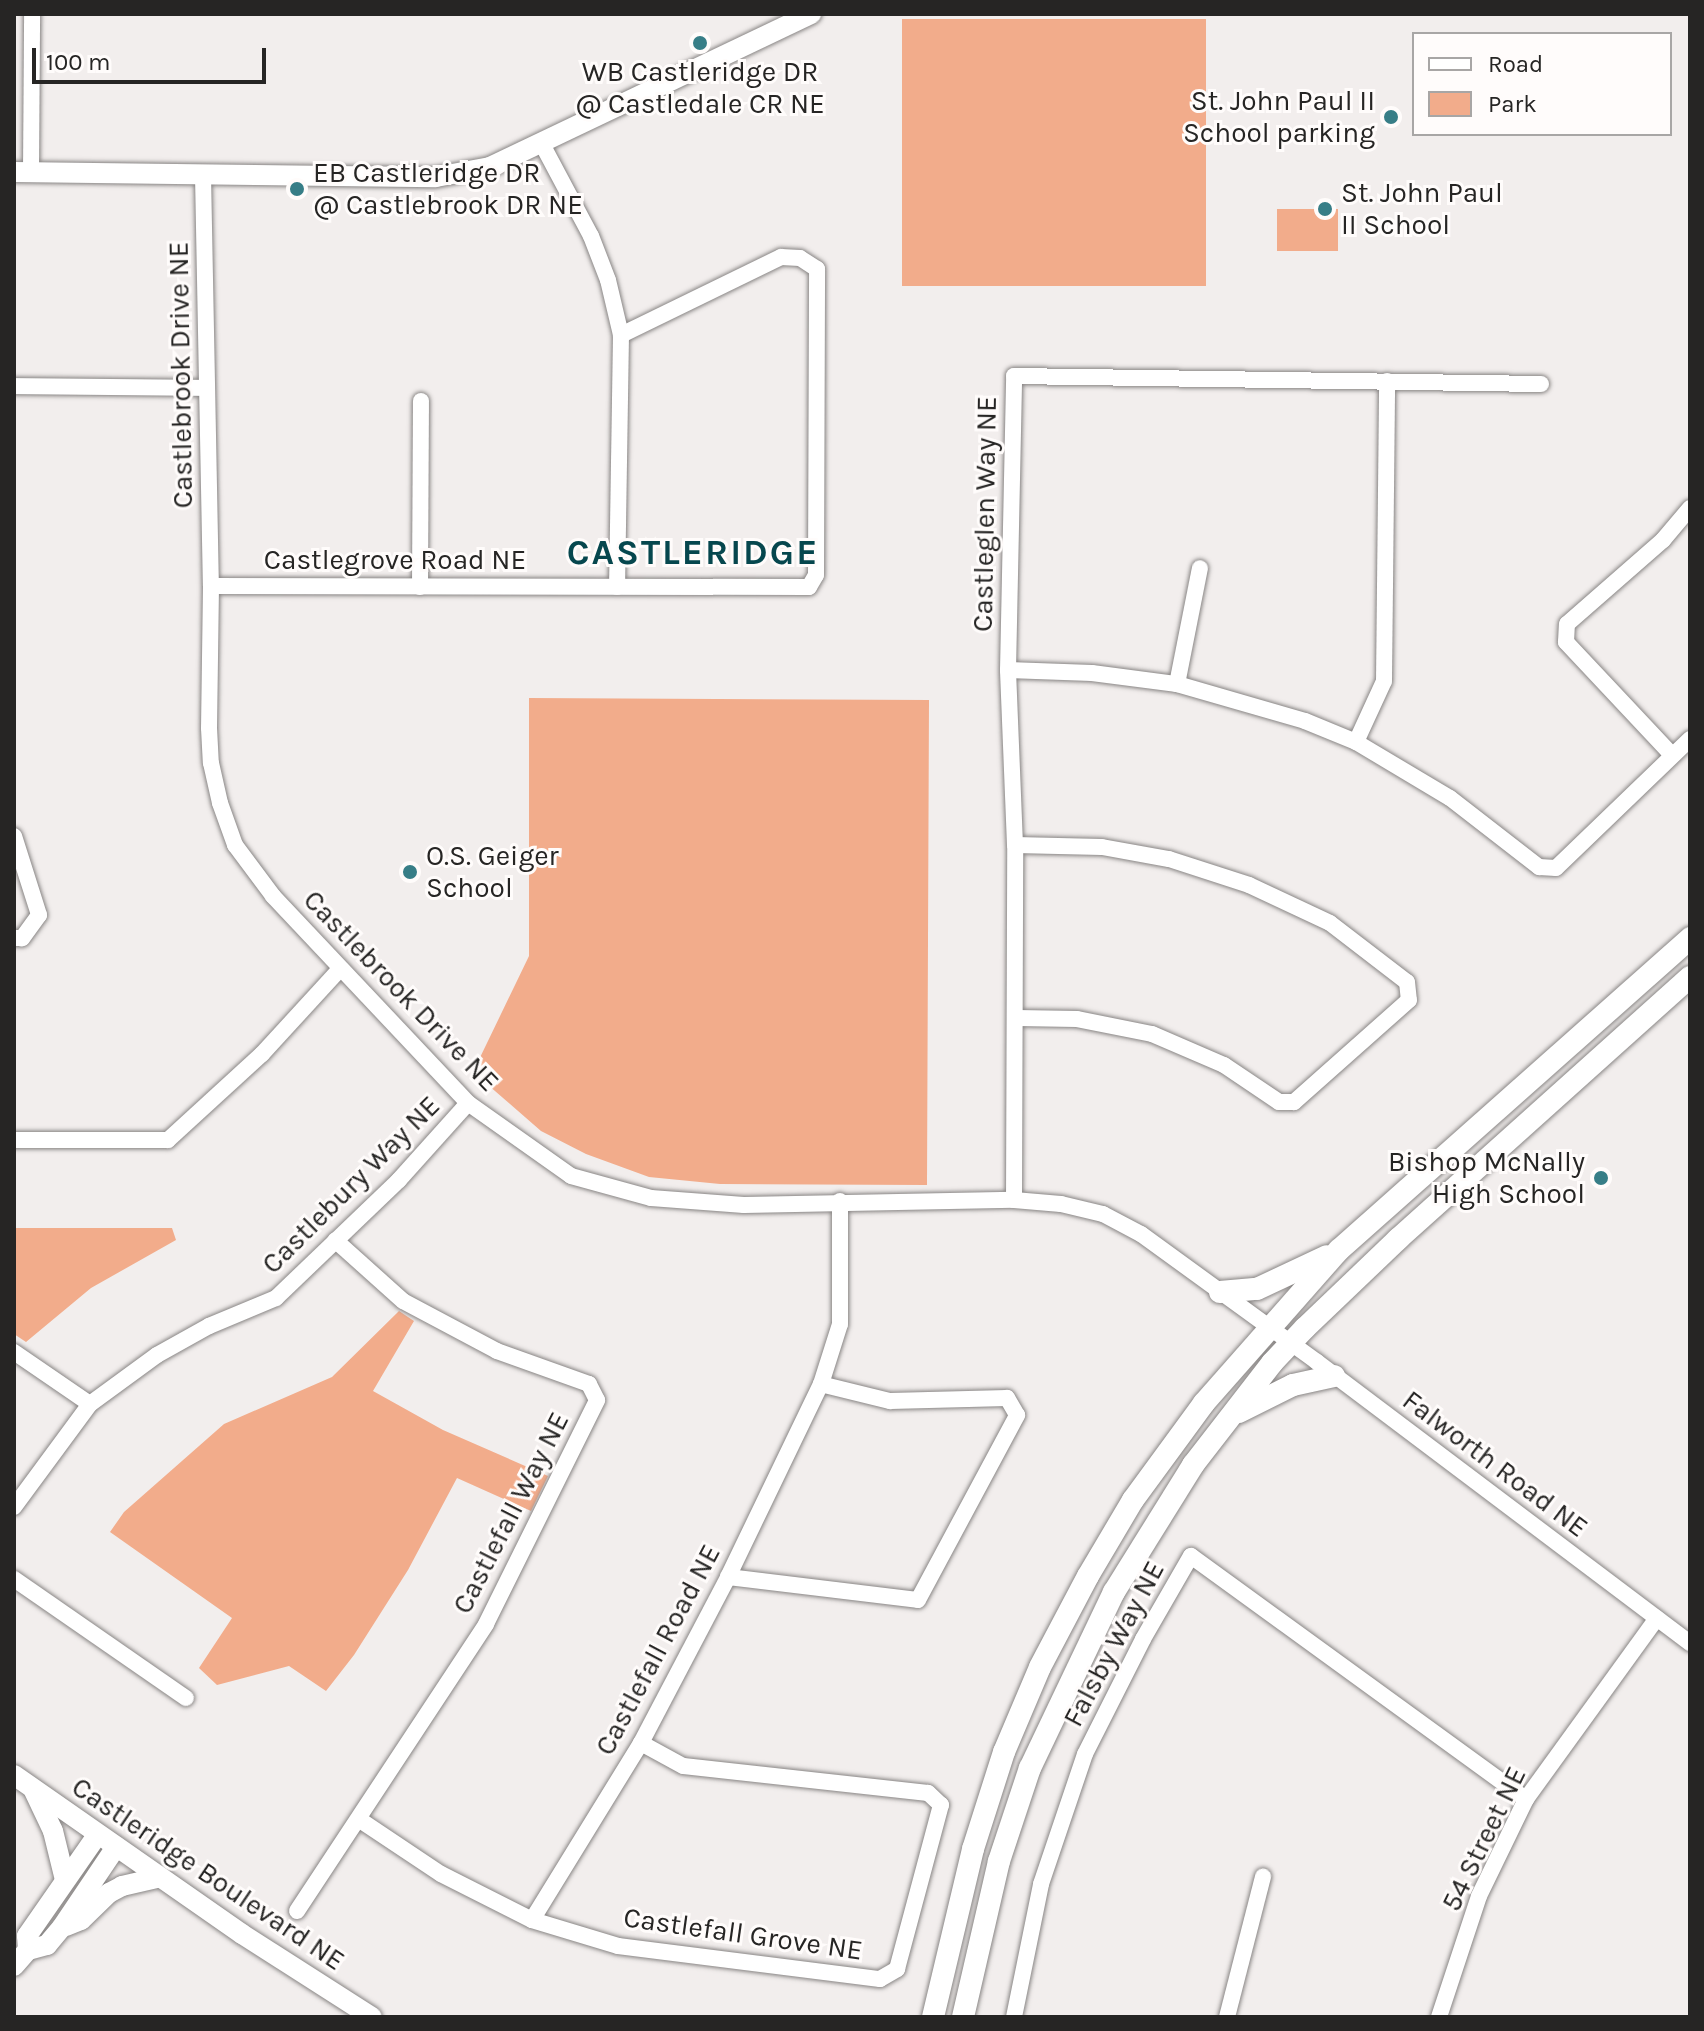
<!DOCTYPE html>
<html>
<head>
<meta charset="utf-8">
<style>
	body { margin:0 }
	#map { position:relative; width:1704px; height:2031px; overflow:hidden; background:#f2eeed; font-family:Karla,sans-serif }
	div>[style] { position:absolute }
	.green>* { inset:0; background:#f2ac8b; transform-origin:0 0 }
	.roads { filter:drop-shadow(0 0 2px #888584) drop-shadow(0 0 2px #888584) }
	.minor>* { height:16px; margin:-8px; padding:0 8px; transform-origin:8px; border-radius:8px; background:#fff }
	.tertiary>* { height:20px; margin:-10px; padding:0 10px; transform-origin:10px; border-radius:10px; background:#fff }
	.secondary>* { height:22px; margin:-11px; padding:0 11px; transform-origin:11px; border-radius:11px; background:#fff }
	.dots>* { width:22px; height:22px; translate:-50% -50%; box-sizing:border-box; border:4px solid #fffcfb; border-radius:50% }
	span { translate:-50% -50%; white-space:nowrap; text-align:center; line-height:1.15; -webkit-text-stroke:6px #fffcfb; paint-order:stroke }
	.poi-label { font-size:28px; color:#262524 }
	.right { translate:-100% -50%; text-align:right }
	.left { translate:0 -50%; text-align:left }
	.street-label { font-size:28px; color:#262524 }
	.district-label { font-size:36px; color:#06474e; font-weight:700; letter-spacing:2px }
	.frame { position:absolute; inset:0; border:16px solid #262524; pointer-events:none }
	.legend { position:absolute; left:1412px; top:32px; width:260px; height:104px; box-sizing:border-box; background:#fffcfb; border:2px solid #a8a6a5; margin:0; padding:10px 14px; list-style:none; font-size:24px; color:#262524 }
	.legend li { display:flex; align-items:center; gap:16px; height:40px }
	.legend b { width:40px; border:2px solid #a8a6a5 }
	.scale { position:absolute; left:32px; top:48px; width:234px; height:36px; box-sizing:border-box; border:4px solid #262524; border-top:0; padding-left:10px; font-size:24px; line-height:28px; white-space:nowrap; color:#262524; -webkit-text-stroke:6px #fffcfb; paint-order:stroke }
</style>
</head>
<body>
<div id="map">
	<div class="green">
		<i style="left:1206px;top:19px;width:267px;height:304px;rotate:90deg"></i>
		<i style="left:1277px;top:209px;width:61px;height:42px"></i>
		<i style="clip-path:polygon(529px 698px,929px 700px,927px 1185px,720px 1184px,649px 1177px,586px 1154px,541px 1131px,473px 1072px,529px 956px)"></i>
		<i style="clip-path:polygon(14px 1228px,172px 1228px,176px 1240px,91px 1288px,26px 1342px,14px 1334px)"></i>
		<i style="clip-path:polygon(399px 1311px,414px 1321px,373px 1391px,443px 1430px,548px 1476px,531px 1511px,457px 1478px,408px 1570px,354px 1655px,326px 1691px,289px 1666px,217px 1685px,199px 1668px,232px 1618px,110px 1532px,124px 1512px,224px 1424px,332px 1377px)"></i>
	</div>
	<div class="roads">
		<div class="minor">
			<i style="left:542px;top:144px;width:104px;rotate:62deg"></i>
			<i style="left:591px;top:236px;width:47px;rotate:68.9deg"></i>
			<i style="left:608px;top:280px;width:57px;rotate:76.7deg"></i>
			<i style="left:621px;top:335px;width:252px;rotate:90.9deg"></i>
			<i style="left:31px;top:172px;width:158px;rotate:-89.6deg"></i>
			<i style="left:203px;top:175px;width:411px;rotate:88.9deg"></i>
			<i style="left:211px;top:586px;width:142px;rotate:90.8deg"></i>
			<i style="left:209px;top:728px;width:35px;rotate:87deg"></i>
			<i style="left:211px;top:763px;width:41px;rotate:77.3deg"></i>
			<i style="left:220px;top:803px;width:45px;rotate:70.3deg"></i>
			<i style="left:235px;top:845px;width:64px;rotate:53.3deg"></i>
			<i style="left:273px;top:896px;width:284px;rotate:46.7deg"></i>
			<i style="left:468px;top:1103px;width:126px;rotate:35.3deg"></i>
			<i style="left:571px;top:1176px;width:83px;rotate:15.4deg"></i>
			<i style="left:651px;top:1198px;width:93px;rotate:4.3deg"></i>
			<i style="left:744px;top:1205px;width:270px;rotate:-1.1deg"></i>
			<i style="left:1014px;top:1200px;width:47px;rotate:4.9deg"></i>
			<i style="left:1061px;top:1204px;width:43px;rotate:13.4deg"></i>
			<i style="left:1103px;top:1214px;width:43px;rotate:27.8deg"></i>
			<i style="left:1141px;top:1234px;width:218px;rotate:36deg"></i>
			<i style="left:1317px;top:1362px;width:467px;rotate:37deg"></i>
			<i style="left:14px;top:386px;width:193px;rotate:0.6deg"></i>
			<i style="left:211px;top:586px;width:598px;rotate:0.1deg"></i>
			<i style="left:809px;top:587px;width:14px;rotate:-60deg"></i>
			<i style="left:816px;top:575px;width:306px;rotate:-89.8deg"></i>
			<i style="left:817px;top:269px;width:20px;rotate:-147deg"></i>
			<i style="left:800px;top:258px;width:19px;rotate:-177deg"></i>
			<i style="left:781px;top:257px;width:178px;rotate:154deg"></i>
			<i style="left:420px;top:587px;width:186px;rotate:-89.7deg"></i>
			<i style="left:1008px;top:670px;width:84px;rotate:2deg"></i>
			<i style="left:1092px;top:673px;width:86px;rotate:7.4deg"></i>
			<i style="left:1177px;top:684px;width:133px;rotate:16.1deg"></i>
			<i style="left:1305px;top:721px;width:55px;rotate:22.4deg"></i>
			<i style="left:1356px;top:742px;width:109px;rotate:30.8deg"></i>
			<i style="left:1450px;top:798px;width:113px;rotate:37.8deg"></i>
			<i style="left:1539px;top:867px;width:17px;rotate:3deg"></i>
			<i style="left:1556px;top:868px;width:186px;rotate:-43.9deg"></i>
			<i style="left:1177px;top:684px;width:118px;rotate:-78.8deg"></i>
			<i style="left:1356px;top:742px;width:67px;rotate:-65.3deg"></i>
			<i style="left:1384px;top:681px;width:300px;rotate:-89.4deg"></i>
			<i style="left:1672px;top:755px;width:155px;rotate:-133.2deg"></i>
			<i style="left:1566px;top:642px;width:18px;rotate:-87deg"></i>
			<i style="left:1567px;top:624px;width:128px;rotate:-41.2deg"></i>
			<i style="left:1663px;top:540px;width:42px;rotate:-49.8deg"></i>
			<i style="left:14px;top:836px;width:83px;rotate:72.4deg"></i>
			<i style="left:39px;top:915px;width:29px;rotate:126deg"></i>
			<i style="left:22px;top:938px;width:8px;rotate:180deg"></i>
			<i style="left:1015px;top:845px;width:87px;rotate:1.3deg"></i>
			<i style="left:1102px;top:847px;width:68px;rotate:10.2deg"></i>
			<i style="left:1169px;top:859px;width:84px;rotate:18deg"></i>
			<i style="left:1249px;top:885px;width:89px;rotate:25.1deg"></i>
			<i style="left:1330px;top:923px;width:97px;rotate:37.5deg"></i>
			<i style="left:1407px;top:982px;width:18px;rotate:84deg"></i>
			<i style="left:1409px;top:1000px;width:154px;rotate:138.4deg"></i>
			<i style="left:1294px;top:1102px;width:15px;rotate:180deg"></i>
			<i style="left:1279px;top:1102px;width:66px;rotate:-146.1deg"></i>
			<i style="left:1224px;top:1065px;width:78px;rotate:-156.7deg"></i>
			<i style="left:1152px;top:1034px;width:76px;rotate:-168.7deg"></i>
			<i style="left:1077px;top:1019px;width:60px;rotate:-179deg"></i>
			<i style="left:14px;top:1140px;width:154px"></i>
			<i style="left:168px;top:1140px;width:127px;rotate:-42.5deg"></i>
			<i style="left:262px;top:1054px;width:115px;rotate:-47.5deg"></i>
			<i style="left:1014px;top:1200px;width:355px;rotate:-89.8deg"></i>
			<i style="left:1015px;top:845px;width:175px;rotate:-92.3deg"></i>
			<i style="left:1008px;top:670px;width:294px;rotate:-88.8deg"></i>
			<i style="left:1014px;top:376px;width:527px;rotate:0.87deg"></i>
			<i style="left:14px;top:1352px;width:92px;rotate:34.4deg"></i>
			<i style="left:14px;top:1507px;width:128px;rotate:-53.6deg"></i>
			<i style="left:90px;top:1404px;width:83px;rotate:-36.2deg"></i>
			<i style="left:157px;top:1355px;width:60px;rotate:-29.1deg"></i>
			<i style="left:209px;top:1326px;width:73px;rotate:-22.7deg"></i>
			<i style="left:276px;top:1298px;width:170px;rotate:-43.8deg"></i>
			<i style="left:399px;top:1180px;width:103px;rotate:-48.1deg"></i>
			<i style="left:728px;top:1577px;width:191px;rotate:6.9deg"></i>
			<i style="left:918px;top:1600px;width:210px;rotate:-61.8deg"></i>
			<i style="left:1017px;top:1415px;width:20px;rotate:-120deg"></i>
			<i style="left:1007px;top:1398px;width:117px;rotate:178.5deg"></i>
			<i style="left:890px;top:1401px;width:71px;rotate:-166.2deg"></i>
			<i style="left:14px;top:1579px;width:209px;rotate:34.7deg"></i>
			<i style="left:360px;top:1820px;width:97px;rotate:33.7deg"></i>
			<i style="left:441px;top:1874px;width:102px;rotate:26.8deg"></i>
			<i style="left:532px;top:1920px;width:208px;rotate:-58.4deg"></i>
			<i style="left:641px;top:1743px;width:187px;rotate:-62.3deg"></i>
			<i style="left:728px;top:1577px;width:214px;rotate:-64.3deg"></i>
			<i style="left:821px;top:1384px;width:63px;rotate:-72.4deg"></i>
			<i style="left:840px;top:1324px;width:123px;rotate:-90deg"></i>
			<i style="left:297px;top:1911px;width:344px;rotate:-56.6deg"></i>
			<i style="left:486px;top:1624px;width:250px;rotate:-63.6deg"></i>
			<i style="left:597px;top:1400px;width:18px;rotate:-117deg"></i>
			<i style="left:589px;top:1384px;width:98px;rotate:-160.3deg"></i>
			<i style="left:497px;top:1351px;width:106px;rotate:-152deg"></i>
			<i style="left:403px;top:1301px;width:91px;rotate:-138.1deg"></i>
			<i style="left:532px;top:1920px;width:90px;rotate:16.8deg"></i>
			<i style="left:618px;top:1946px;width:264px;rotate:7.2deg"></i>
			<i style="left:880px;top:1979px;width:20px;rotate:-30deg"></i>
			<i style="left:897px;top:1969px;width:170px;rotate:-75deg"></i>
			<i style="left:941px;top:1805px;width:18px;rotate:-137deg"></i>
			<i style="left:928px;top:1793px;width:246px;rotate:-173.7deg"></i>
			<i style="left:683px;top:1766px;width:48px;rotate:-151.3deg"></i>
			<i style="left:1014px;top:2017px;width:136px;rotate:-78.5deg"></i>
			<i style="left:1041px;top:1884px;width:137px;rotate:-71.3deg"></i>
			<i style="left:1085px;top:1754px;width:129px;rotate:-63.2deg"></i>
			<i style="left:1143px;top:1639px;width:96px;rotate:-60deg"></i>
			<i style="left:1191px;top:1556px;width:414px;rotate:36deg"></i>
			<i style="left:1227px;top:2017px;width:145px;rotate:-75.6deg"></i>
			<i style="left:1439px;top:2017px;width:127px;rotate:-71.7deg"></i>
			<i style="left:1479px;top:1896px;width:108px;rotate:-64.1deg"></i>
			<i style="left:1526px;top:1799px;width:223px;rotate:-54.1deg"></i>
		</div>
		<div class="tertiary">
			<i style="left:14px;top:172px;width:422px;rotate:0.7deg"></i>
			<i style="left:436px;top:177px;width:55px;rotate:-10.5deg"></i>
			<i style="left:490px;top:167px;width:356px;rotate:-25.5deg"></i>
			<i style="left:14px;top:1775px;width:278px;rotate:34.9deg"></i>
			<i style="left:242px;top:1934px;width:154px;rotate:32.6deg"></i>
			<i style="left:34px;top:1791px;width:44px;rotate:64.6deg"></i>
			<i style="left:53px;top:1831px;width:50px;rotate:76.2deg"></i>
			<i style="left:66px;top:1926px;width:16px;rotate:-22deg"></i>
			<i style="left:81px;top:1920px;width:39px;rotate:-44deg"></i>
			<i style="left:109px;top:1893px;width:15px;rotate:-28deg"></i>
			<i style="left:122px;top:1886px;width:39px;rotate:-13deg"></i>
			<i style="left:28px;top:1950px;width:14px;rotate:-94deg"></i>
			<i style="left:27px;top:1936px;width:124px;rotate:-55.2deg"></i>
			<i style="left:14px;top:1966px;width:21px;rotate:-49deg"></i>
			<i style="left:28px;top:1950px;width:20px;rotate:-15deg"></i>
			<i style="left:47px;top:1945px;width:23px;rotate:-50deg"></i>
			<i style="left:62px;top:1927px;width:97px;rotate:-56deg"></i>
		</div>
		<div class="secondary">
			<i style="left:1220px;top:1292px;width:37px;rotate:-5deg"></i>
			<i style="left:1257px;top:1289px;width:77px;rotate:-25.2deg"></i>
			<i style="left:1239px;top:1412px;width:60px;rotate:-26.6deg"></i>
			<i style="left:1293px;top:1385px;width:42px;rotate:-12.4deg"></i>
			<i style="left:933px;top:2017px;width:173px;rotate:-76.6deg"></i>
			<i style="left:973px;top:1849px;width:102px;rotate:-72.3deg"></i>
			<i style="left:1004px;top:1752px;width:92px;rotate:-67deg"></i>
			<i style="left:1040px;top:1667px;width:103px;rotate:-62.2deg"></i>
			<i style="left:1088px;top:1576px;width:88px;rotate:-59.4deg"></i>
			<i style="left:1133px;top:1500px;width:120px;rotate:-53.8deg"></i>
			<i style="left:1204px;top:1403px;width:204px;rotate:-48.6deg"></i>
			<i style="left:1339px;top:1250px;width:470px;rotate:-41.6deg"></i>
			<i style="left:963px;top:2017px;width:160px;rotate:-77deg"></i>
			<i style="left:999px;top:1861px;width:98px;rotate:-71.6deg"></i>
			<i style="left:1030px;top:1768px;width:195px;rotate:-64.5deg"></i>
			<i style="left:1114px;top:1592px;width:150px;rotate:-58.1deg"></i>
			<i style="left:1193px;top:1465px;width:129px;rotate:-52.2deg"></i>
			<i style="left:1272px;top:1363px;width:48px;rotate:-46.7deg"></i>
			<i style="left:1305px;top:1328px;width:129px;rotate:-43.7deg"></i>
			<i style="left:1398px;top:1239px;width:392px;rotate:-41.9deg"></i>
		</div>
	</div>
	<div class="dots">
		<i style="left:700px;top:43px;background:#377e87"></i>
		<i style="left:1391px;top:117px;background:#377e87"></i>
		<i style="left:297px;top:189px;background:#377e87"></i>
		<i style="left:1325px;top:209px;background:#377e87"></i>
		<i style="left:410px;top:872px;background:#377e87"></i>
		<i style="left:1601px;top:1178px;background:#377e87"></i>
	</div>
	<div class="poi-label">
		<span style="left:700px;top:88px">WB Castleridge DR<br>@ Castledale CR NE</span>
		<span class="right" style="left:1375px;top:117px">St. John Paul II<br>School parking</span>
		<span class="left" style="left:313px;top:189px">EB Castleridge DR<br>@ Castlebrook DR NE</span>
		<span class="left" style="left:1341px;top:209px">St. John Paul<br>II School</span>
		<span class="left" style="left:426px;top:872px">O.S. Geiger<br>School</span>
		<span class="right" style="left:1585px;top:1178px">Bishop McNally<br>High School</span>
	</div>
	<div class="street-label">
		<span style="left:181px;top:375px;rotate:-91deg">Castlebrook Drive NE</span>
		<span style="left:985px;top:514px;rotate:-89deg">Castleglen Way NE</span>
		<span style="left:395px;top:560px">Castlegrove Road NE</span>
		<span style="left:401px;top:991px;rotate:46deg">Castlebrook Drive NE</span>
		<span style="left:351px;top:1185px;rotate:-45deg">Castlebury Way NE</span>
		<span style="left:1495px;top:1464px;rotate:37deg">Falworth Road NE</span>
		<span style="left:511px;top:1513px;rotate:-63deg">Castlefall Way NE</span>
		<span style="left:1114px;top:1644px;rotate:-62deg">Falsby Way NE</span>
		<span style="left:658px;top:1650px;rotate:-62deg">Castlefall Road NE</span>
		<span style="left:1484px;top:1839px;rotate:-64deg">54 Street NE</span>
		<span style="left:208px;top:1874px;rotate:34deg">Castleridge Boulevard NE</span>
		<span style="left:743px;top:1934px;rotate:8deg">Castlefall Grove NE</span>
	</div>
	<div class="district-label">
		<span style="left:693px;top:553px">CASTLERIDGE</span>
	</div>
	<div class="frame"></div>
	<ul class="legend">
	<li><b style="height:10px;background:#fff"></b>Road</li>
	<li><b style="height:22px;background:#f2ac8b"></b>Park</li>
	</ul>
	<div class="scale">100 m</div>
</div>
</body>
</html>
